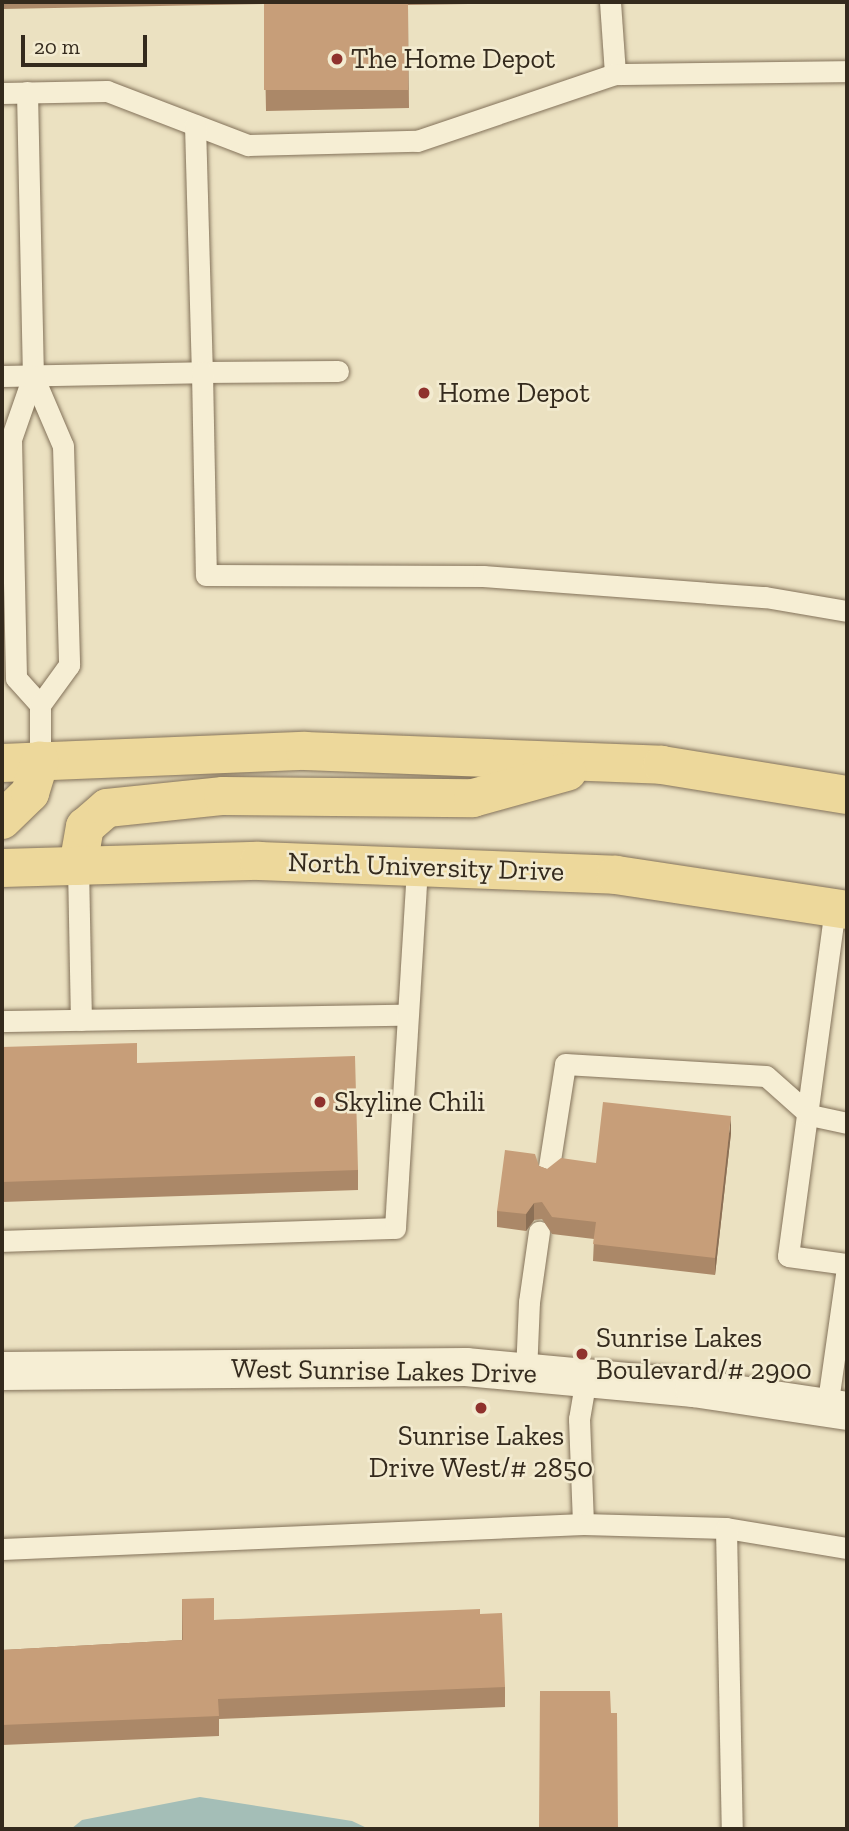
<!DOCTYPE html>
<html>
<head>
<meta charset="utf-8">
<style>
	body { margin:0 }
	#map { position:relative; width:849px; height:1831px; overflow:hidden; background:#ebe1c1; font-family:"Zilla Slab",serif }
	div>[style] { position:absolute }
	.water>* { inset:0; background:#a4beb7 }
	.roads { filter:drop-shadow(0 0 2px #83725a) drop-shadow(0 0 2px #83725a) }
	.lane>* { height:21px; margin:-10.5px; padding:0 10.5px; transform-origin:10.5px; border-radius:10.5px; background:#f6eed4 }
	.street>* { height:38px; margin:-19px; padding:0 19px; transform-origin:19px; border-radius:19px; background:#f6eed4 }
	.primary>* { height:38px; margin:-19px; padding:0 19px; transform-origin:19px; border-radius:19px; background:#edd89b }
	.wall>* { inset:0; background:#ab8868 }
	.shaded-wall>* { inset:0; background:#8b6f55 }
	.building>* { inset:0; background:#c79e79; transform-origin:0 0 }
	.dots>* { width:19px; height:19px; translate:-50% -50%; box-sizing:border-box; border:4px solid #f3ebd0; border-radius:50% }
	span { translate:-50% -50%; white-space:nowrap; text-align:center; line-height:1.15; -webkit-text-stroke:5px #f3ebd0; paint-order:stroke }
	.poi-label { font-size:28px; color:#342a1d }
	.left { translate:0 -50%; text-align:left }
	.street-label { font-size:28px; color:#342a1d }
	.frame { position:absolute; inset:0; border:4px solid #342a1d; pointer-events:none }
	.scale { position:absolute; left:21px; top:35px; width:126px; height:32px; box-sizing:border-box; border:4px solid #342a1d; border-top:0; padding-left:9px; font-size:21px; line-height:24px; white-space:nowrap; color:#342a1d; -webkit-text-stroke:5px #f3ebd0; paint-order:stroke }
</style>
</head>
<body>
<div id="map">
	<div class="water">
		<i style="clip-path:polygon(200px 1797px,352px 1821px,369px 1829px,71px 1829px,82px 1820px)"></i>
	</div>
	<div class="roads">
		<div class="lane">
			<i style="left:610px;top:2px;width:72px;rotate:86deg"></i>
			<i style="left:27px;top:92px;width:284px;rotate:88.8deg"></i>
			<i style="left:33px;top:376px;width:67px;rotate:109.2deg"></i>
			<i style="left:11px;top:439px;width:239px;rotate:88.8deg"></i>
			<i style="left:16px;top:678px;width:36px;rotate:48deg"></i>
			<i style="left:2px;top:93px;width:105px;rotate:-1.1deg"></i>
			<i style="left:107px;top:91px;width:151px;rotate:21deg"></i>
			<i style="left:248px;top:145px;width:169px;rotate:-1.4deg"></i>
			<i style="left:417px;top:141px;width:209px;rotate:-18.7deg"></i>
			<i style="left:615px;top:74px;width:232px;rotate:-0.7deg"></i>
			<i style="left:195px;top:125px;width:247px;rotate:88.4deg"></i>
			<i style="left:202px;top:372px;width:136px;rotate:-0.4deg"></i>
			<i style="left:2px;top:376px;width:200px;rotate:-1.1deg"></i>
			<i style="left:202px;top:372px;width:203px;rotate:88.9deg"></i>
			<i style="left:206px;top:575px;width:277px;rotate:0.2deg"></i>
			<i style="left:483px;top:576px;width:283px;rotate:4.3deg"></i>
			<i style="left:765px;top:597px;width:83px;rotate:9.7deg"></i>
			<i style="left:33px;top:376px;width:76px;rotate:66.8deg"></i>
			<i style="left:63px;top:446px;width:219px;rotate:88.4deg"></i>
			<i style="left:69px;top:665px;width:49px;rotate:125.9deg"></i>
			<i style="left:40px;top:705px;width:56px;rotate:90deg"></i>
			<i style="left:78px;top:866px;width:154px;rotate:88.9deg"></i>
			<i style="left:835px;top:908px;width:351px;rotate:97.7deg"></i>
			<i style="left:788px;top:1256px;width:60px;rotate:7.7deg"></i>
			<i style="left:2px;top:1021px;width:403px;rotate:-0.9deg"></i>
			<i style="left:548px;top:1173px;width:110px;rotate:-81.1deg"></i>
			<i style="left:565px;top:1064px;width:201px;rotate:3.4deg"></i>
			<i style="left:766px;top:1076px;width:59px;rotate:41.6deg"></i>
			<i style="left:810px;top:1115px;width:38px;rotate:12deg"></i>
			<i style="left:2px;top:1241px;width:393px;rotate:-1.9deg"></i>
			<i style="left:395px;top:1228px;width:362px;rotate:-86.5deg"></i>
			<i style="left:526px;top:1373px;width:71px;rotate:-87.6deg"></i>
			<i style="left:529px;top:1302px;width:71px;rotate:-81.9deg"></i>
			<i style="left:586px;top:1378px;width:42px;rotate:99.7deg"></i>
			<i style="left:579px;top:1419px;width:105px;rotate:87.8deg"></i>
			<i style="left:583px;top:1524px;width:143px;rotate:1.6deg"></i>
			<i style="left:726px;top:1528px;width:123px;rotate:9.4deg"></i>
			<i style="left:827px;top:1408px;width:141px;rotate:-81.9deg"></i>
			<i style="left:726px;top:1528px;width:301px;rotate:88.9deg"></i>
			<i style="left:2px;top:1549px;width:582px;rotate:-2.46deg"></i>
		</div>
		<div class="street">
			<i style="left:2px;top:1371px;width:464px;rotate:-0.5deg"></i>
			<i style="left:466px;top:1367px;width:229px;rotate:5.3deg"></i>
			<i style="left:694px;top:1388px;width:155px;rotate:8.5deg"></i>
		</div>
		<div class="primary">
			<i style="left:2px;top:763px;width:303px;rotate:-2.3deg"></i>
			<i style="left:305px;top:751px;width:357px;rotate:2.2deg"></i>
			<i style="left:662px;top:765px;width:187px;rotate:9.2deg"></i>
			<i style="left:2px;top:820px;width:39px;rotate:-44deg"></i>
			<i style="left:30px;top:793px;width:34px;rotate:-73deg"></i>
			<i style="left:78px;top:866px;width:40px;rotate:-80deg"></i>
			<i style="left:85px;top:827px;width:29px;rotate:-41deg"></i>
			<i style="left:107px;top:808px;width:117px;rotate:-5.9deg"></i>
			<i style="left:223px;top:796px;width:250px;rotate:0.5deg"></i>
			<i style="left:473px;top:798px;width:98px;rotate:-15.5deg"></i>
			<i style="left:2px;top:868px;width:257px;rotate:-1.6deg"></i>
			<i style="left:259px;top:861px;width:357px;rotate:2.2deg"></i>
			<i style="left:616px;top:875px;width:234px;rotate:8.6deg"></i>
		</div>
	</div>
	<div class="wall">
		<i style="clip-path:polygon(2px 2px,527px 2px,527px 3px,408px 5px,409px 108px,266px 111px,264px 4px,2px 9px)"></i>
		<i style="clip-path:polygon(2px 1047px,137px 1063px,358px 1170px,358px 1190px,2px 1202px)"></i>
		<i style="clip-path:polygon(731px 1133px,715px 1275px,593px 1261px,594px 1239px,552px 1234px,542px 1219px,534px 1220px,526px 1231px,497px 1227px,497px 1211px,539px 1166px,547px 1169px,596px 1163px)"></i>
		<i style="clip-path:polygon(182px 1599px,214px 1620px,480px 1614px,505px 1687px,505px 1707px,219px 1719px,219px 1736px,2px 1745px,2px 1650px,182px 1640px)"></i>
	</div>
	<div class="shaded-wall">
		<i style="clip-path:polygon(731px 1116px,731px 1133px,715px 1275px,715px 1258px)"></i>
		<i style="clip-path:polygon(534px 1203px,534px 1220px,526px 1231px,526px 1214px)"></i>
	</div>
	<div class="building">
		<i style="left:264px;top:2px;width:144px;height:88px"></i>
		<i style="clip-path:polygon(137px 1043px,137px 1063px,355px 1056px,358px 1170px,2px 1182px,2px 1047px)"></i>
		<i style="clip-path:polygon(603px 1102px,731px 1116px,715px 1258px,593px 1244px,596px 1222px,552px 1217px,542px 1202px,534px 1203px,526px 1214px,497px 1211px,505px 1150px,535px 1154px,539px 1166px,547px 1169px,561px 1158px,596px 1163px)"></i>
		<i style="clip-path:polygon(214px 1598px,214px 1620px,480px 1609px,480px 1614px,502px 1613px,505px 1687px,218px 1699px,219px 1716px,2px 1725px,2px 1650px,183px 1640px,182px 1599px)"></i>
		<i style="clip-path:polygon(540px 1691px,610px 1691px,611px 1713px,617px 1713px,618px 1829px,539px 1829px)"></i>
	</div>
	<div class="dots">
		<i style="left:337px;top:59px;background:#8f322d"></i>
		<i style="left:424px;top:393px;background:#8f322d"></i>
		<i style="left:320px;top:1102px;background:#8f322d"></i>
		<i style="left:582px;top:1354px;background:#8f322d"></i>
		<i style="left:481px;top:1408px;background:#8f322d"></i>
	</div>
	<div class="poi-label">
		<span class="left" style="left:351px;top:59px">The Home Depot</span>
		<span class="left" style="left:438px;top:393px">Home Depot</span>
		<span class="left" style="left:334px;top:1102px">Skyline Chili</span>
		<span class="left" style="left:596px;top:1354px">Sunrise Lakes<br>Boulevard/# 2900</span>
		<span style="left:481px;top:1452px">Sunrise Lakes<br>Drive West/# 2850</span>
	</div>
	<div class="street-label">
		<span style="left:426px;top:867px;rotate:2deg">North University Drive</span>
		<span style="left:384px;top:1371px;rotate:1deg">West Sunrise Lakes Drive</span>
	</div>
	<div class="frame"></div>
	<div class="scale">20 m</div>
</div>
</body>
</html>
